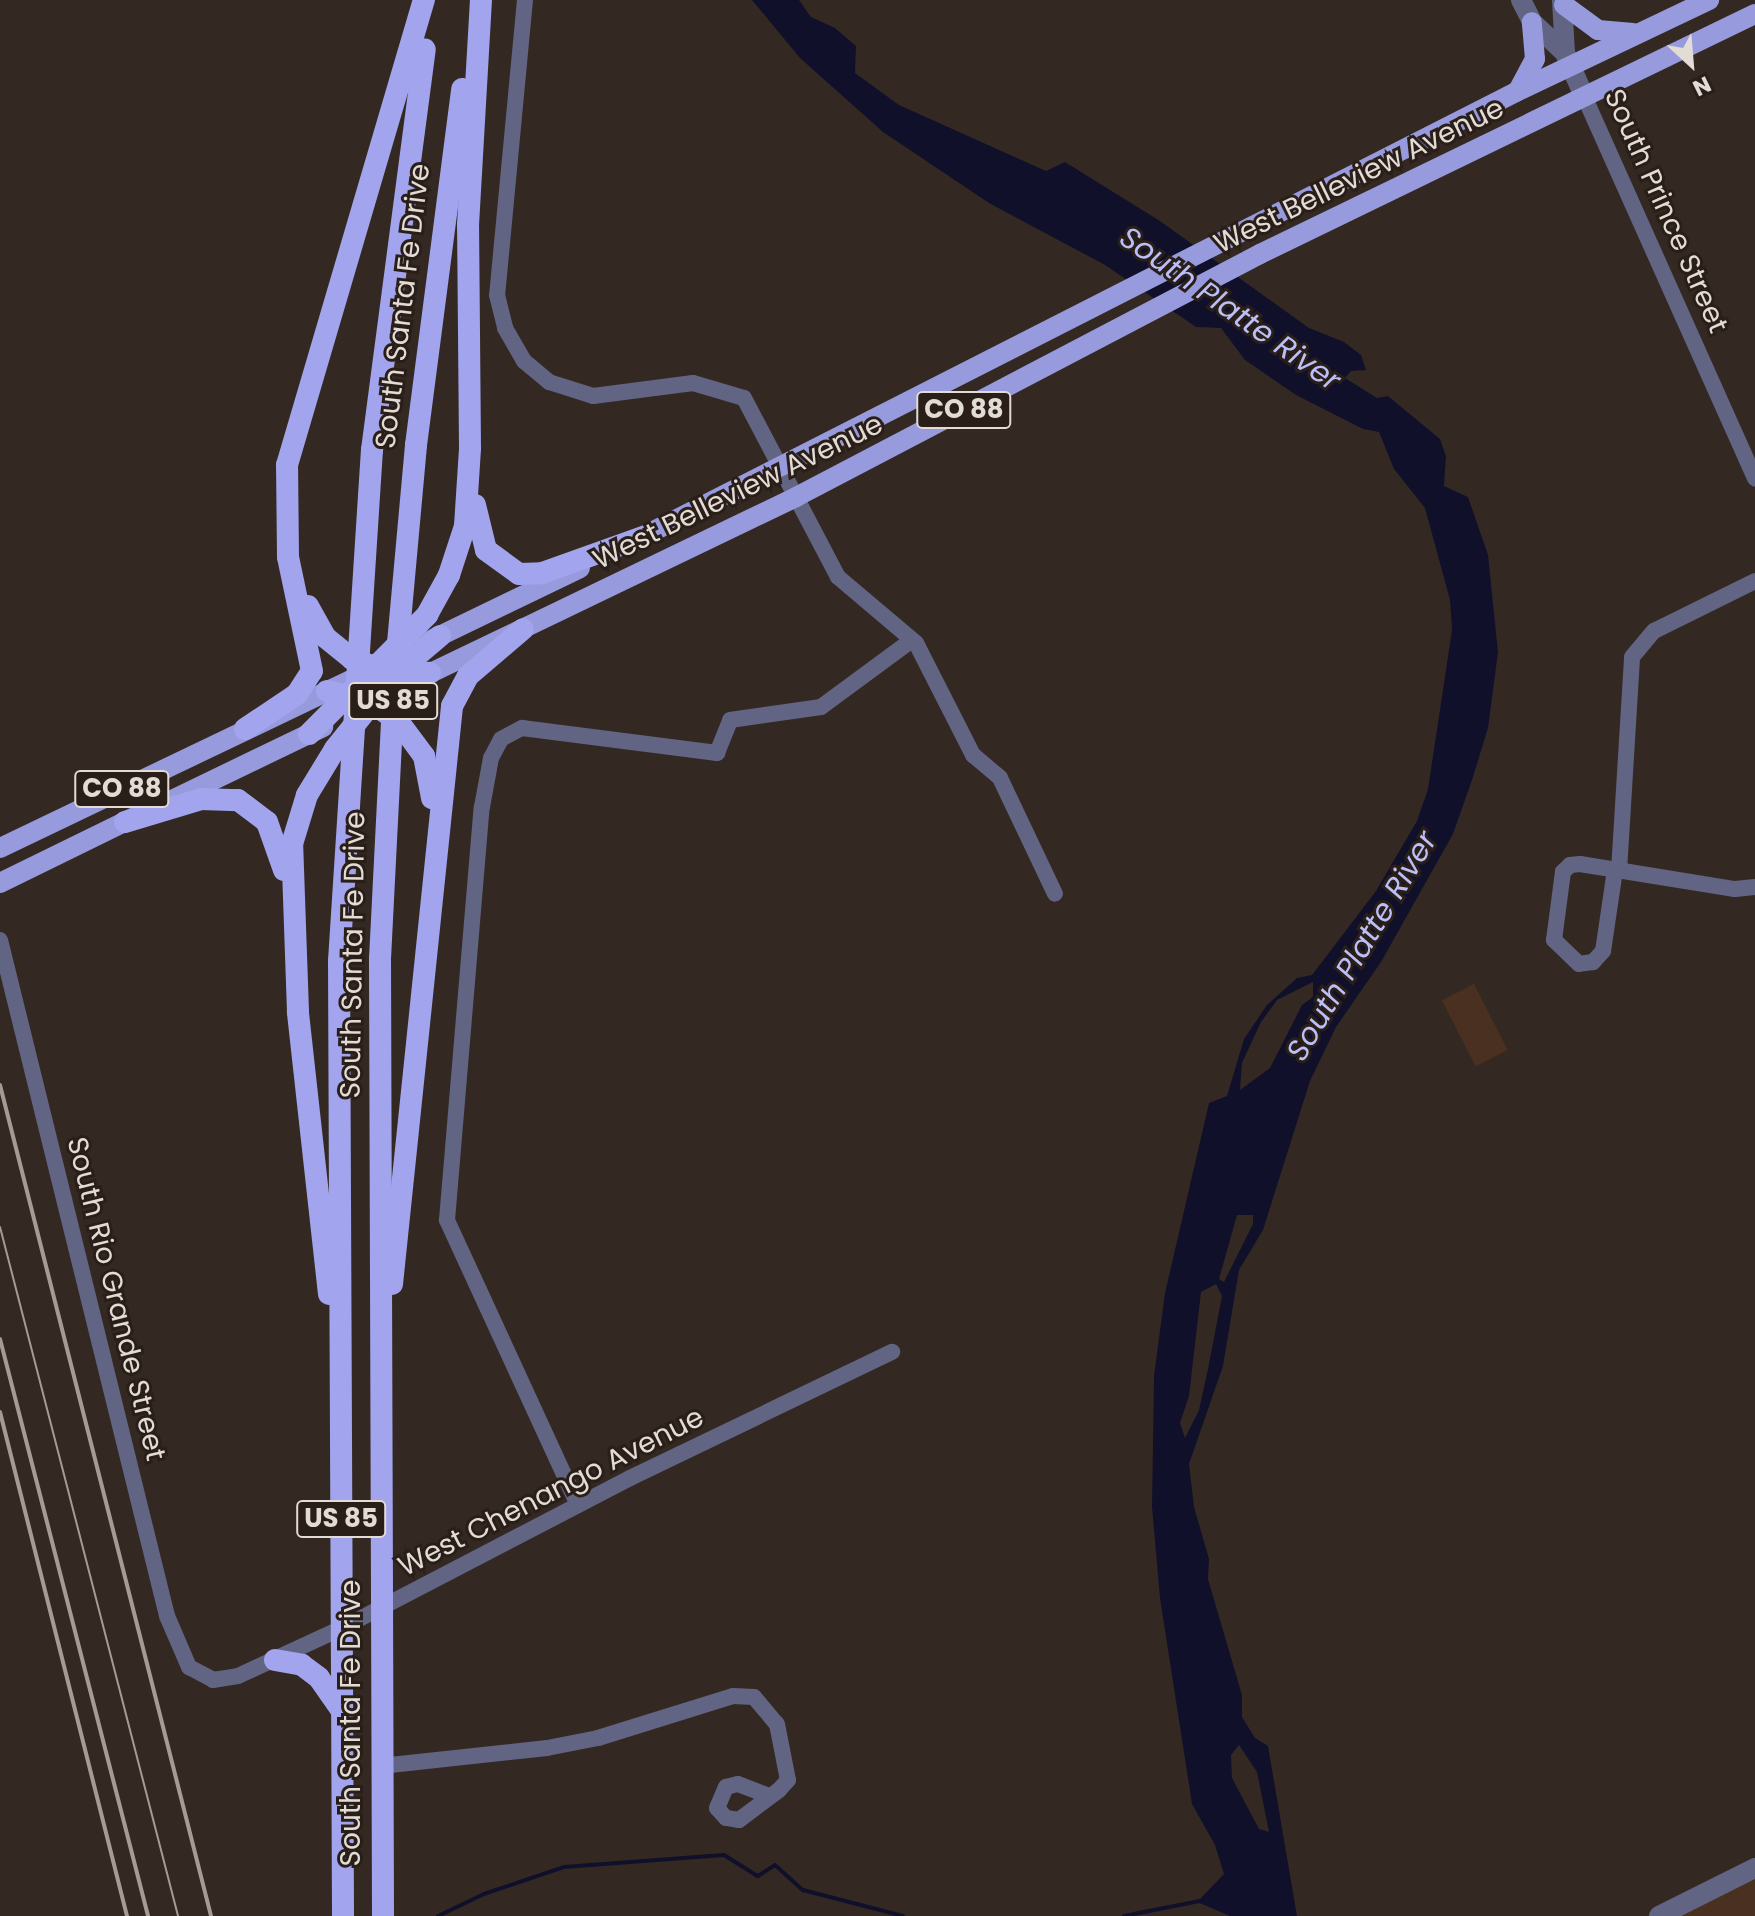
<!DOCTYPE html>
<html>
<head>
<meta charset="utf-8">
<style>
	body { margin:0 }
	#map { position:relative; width:1755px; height:1916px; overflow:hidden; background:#342922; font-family:Poppins,sans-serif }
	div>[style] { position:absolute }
	.green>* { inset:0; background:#493020; transform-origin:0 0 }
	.water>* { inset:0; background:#10102a }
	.stream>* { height:4px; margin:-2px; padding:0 2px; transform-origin:2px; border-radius:2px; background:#10102a }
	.minor>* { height:16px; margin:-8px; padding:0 8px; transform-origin:8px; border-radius:8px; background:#616483 }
	.tertiary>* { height:20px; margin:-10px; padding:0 10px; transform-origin:10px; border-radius:10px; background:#616483 }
	.primary>* { height:20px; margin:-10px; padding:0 10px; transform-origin:10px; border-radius:10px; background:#979adc }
	.trunk>* { height:22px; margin:-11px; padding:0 11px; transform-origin:11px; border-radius:11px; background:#a2a5ee }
	.tram>* { height:2px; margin:-1px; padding:0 1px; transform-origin:1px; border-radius:1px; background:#a49b95 }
	.rail>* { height:4px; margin:-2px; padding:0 2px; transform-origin:2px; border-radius:2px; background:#a49b95 }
	.trunk-bridge>* { height:22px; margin:-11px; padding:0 11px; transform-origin:11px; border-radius:11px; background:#a2a5ee }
	span { translate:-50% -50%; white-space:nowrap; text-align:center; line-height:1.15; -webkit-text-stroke:6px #2a1f18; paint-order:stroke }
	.shield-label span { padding:2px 6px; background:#2a1f18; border:2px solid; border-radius:6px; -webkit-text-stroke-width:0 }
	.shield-label { font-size:26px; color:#e2dbd6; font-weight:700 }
	.street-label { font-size:28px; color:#e2dbd6 }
	.water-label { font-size:30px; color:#bbbff9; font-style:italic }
	.north { position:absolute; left:1651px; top:24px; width:80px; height:80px; -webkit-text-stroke:6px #2a1f18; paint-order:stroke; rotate:154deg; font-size:22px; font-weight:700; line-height:32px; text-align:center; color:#e2dbd6 }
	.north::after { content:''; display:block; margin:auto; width:28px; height:36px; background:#e2dbd6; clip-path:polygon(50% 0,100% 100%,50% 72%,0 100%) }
</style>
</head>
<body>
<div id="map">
	<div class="green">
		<i style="left:1474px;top:984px;width:74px;height:36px;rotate:63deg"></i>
		<i style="clip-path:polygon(1755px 1868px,1755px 1916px,1659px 1916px)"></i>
	</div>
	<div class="water">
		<i style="clip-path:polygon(evenodd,752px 0,799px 0,811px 17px,835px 28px,856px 46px,855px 73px,899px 105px,1046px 171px,1065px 162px,1160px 221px,1309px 328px,1344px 342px,1361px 355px,1366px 370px,1351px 371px,1345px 378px,1377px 398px,1388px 396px,1440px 439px,1446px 456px,1444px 486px,1468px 497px,1488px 555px,1498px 652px,1488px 728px,1472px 780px,1453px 834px,1381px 962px,1336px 1027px,1310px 1081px,1263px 1230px,1239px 1270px,1223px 1366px,1189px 1464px,1194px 1507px,1209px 1559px,1208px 1579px,1242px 1695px,1242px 1717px,1255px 1738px,1268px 1746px,1297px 1916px,1230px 1916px,1197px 1902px,1224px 1874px,1215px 1845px,1192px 1804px,1160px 1598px,1152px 1507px,1154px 1376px,1165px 1293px,1209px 1103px,1227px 1096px,1244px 1039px,1267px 1005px,1297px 978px,1312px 975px,1376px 891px,1417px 821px,1428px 789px,1452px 630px,1450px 600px,1425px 508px,1394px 469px,1379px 432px,1363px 429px,1296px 395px,1245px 360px,1221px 328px,1196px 327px,1105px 265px,989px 203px,883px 132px,800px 58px,752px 0,1313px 982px,1313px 997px,1302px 1005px,1270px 1068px,1240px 1090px,1242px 1063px,1261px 1022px,1277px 1000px,1313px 982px,752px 0,1237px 1215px,1253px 1215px,1253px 1224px,1224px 1282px,1219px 1279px,1237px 1215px,752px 0,1216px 1284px,1222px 1296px,1208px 1369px,1199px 1410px,1185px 1438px,1180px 1423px,1189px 1396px,1201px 1292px,1216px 1284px,752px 0,1239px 1745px,1257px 1772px,1269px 1832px,1259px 1829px,1232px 1778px,1231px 1755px,1239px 1745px)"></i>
	</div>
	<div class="stream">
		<i style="left:438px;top:1916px;width:51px;rotate:-25.6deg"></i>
		<i style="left:484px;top:1894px;width:84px;rotate:-18.6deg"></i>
		<i style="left:564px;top:1867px;width:160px;rotate:-4.3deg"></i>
		<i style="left:724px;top:1855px;width:40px;rotate:32deg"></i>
		<i style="left:758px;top:1876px;width:20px;rotate:-33deg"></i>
		<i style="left:775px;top:1865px;width:38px;rotate:42deg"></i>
		<i style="left:803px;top:1890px;width:103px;rotate:14.6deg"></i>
		<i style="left:1124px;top:1916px;width:77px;rotate:-11.2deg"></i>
	</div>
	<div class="minor">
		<i style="left:525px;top:0;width:296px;rotate:95.4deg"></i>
		<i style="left:497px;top:295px;width:34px;rotate:76deg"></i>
		<i style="left:505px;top:328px;width:38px;rotate:60deg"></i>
		<i style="left:524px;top:361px;width:33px;rotate:40deg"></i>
		<i style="left:549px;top:382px;width:46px;rotate:17.7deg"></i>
		<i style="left:593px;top:396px;width:101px;rotate:-7.4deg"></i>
		<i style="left:693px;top:383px;width:53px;rotate:16.4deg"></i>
		<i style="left:744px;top:398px;width:202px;rotate:62.3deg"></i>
		<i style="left:838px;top:577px;width:102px;rotate:40.2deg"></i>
		<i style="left:916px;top:643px;width:126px;rotate:63deg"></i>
		<i style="left:973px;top:755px;width:35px;rotate:40deg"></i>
		<i style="left:1000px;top:778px;width:128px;rotate:64.6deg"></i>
		<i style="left:1584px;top:96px;width:419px;rotate:65.9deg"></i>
		<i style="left:1615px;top:870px;width:82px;rotate:98.4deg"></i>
		<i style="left:1603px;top:951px;width:15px;rotate:132deg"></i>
		<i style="left:1593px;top:962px;width:14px;rotate:172deg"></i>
		<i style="left:1579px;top:964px;width:35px;rotate:-136deg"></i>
		<i style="left:1554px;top:940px;width:69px;rotate:-82.5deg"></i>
		<i style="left:1563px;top:872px;width:10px;rotate:-45deg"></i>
		<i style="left:1570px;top:865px;width:10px;rotate:-6deg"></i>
		<i style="left:1580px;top:864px;width:157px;rotate:9.2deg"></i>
		<i style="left:1735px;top:889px;width:20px;rotate:-6deg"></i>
		<i style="left:1619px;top:871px;width:214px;rotate:-86.5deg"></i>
		<i style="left:1632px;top:657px;width:34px;rotate:-50deg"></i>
		<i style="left:1654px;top:631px;width:113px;rotate:-26.3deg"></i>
		<i style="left:0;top:940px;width:696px;rotate:76.12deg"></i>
		<i style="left:167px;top:1616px;width:56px;rotate:66.7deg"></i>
		<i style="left:189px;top:1667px;width:27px;rotate:28deg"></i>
		<i style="left:213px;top:1680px;width:25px;rotate:-9deg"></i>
		<i style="left:238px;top:1676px;width:115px;rotate:-24.8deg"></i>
		<i style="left:342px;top:1628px;width:325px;rotate:-27.5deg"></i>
		<i style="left:630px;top:1478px;width:291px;rotate:-25.7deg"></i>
		<i style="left:578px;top:1505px;width:314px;rotate:-114.7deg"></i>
		<i style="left:447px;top:1220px;width:414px;rotate:-85.2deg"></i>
		<i style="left:482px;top:807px;width:50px;rotate:-79.6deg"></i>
		<i style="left:491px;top:758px;width:21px;rotate:-62deg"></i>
		<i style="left:501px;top:739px;width:24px;rotate:-28deg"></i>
		<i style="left:522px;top:728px;width:197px;rotate:7.3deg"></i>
		<i style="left:717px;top:753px;width:35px;rotate:-68deg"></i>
		<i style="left:730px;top:720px;width:92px;rotate:-8.1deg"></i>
		<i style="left:821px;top:707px;width:113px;rotate:-36.4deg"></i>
		<i style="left:381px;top:1766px;width:167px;rotate:-6.2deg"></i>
		<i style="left:547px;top:1748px;width:52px;rotate:-11.1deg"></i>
		<i style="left:598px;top:1738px;width:141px;rotate:-17.3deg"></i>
		<i style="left:733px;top:1696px;width:21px;rotate:3deg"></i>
		<i style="left:754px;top:1697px;width:35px;rotate:50deg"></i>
		<i style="left:777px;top:1724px;width:57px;rotate:78.9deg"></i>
		<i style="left:788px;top:1780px;width:13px;rotate:132deg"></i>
		<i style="left:779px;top:1790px;width:50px;rotate:143.1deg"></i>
		<i style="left:739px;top:1820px;width:13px;rotate:-171deg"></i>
		<i style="left:726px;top:1818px;width:13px;rotate:-132deg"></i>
		<i style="left:717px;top:1808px;width:23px;rotate:-67deg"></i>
		<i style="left:726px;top:1787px;width:12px;rotate:-14deg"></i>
		<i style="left:738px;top:1784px;width:34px;rotate:21deg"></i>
	</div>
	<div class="tertiary">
		<i style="left:1521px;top:0;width:25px;rotate:63deg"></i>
		<i style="left:1532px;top:22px;width:45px;rotate:43.2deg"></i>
		<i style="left:1565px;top:53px;width:47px;rotate:66.2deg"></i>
		<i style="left:1562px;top:0;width:53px;rotate:86.8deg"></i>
		<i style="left:1659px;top:1916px;width:107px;rotate:-26.6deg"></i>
	</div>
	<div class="primary">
		<i style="left:1564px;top:5px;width:42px;rotate:36.3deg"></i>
		<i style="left:1598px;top:30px;width:35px;rotate:5deg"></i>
		<i style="left:1519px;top:89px;width:34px;rotate:-62deg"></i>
		<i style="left:1535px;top:59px;width:37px;rotate:-95deg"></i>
		<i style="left:630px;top:543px;width:994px;rotate:-26.98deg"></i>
		<i style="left:1516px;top:92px;width:214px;rotate:-25.5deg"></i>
		<i style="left:425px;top:643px;width:172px;rotate:-25.8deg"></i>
		<i style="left:416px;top:680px;width:422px;rotate:-25.7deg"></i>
		<i style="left:796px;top:497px;width:524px;rotate:-27.64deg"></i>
		<i style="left:1260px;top:254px;width:550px;rotate:-25.87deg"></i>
		<i style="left:172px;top:800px;width:168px;rotate:-25.8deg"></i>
		<i style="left:0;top:848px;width:408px;rotate:-25.6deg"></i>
		<i style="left:0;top:883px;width:155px;rotate:-26.1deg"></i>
	</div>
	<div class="trunk">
		<i style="left:416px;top:445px;width:359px;rotate:-82.6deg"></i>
		<i style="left:372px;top:450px;width:404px;rotate:-82.5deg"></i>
		<i style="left:475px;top:505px;width:46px;rotate:76.3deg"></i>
		<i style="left:486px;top:550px;width:41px;rotate:36deg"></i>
		<i style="left:519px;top:574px;width:23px;rotate:-2deg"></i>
		<i style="left:542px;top:573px;width:107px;rotate:-19.6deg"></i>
		<i style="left:308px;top:606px;width:35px;rotate:61deg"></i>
		<i style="left:325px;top:637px;width:35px;rotate:39deg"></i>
		<i style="left:352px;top:659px;width:46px;rotate:19.2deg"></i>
		<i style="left:395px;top:674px;width:35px;rotate:-2deg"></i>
		<i style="left:327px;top:691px;width:44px;rotate:14.3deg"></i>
		<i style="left:370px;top:702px;width:34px;rotate:34deg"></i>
		<i style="left:398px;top:721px;width:44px;rotate:53.4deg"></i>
		<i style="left:424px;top:756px;width:43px;rotate:79.2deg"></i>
		<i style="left:245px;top:729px;width:63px;rotate:-33.9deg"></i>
		<i style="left:297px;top:694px;width:27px;rotate:-57deg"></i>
		<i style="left:312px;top:671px;width:116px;rotate:-101.9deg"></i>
		<i style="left:288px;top:557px;width:92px;rotate:-90.6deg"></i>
		<i style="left:287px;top:465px;width:485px;rotate:-73.6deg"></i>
		<i style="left:309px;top:734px;width:168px;rotate:-45.2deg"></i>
		<i style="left:427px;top:615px;width:46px;rotate:-61.2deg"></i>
		<i style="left:449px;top:575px;width:52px;rotate:-71.9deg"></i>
		<i style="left:465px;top:526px;width:78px;rotate:-86.3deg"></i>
		<i style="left:470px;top:448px;width:223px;rotate:-90.5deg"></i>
		<i style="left:468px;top:225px;width:225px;rotate:-86.7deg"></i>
		<i style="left:125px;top:822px;width:79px;rotate:-16.8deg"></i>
		<i style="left:201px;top:799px;width:37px;rotate:2deg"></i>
		<i style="left:238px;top:800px;width:36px;rotate:37deg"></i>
		<i style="left:267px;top:822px;width:51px;rotate:70.5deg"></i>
		<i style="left:380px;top:959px;width:957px;rotate:89.82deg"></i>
		<i style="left:339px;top:961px;width:955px;rotate:89.76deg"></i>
		<i style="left:392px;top:1284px;width:581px;rotate:-84.07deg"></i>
		<i style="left:452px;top:706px;width:34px;rotate:-62deg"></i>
		<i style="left:468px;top:676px;width:72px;rotate:-40.5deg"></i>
		<i style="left:329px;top:1294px;width:284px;rotate:-96.3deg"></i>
		<i style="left:298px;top:1012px;width:168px;rotate:-92deg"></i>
		<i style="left:292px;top:844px;width:51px;rotate:-73deg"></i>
		<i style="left:307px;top:795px;width:54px;rotate:-58.7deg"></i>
		<i style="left:335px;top:749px;width:96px;rotate:-51.3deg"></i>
		<i style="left:395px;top:674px;width:59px;rotate:-40.2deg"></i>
		<i style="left:275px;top:1660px;width:27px;rotate:10deg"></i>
		<i style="left:302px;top:1665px;width:21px;rotate:37deg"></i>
		<i style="left:319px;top:1678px;width:40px;rotate:55.1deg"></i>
	</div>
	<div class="tram">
		<i style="left:0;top:1227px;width:712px;rotate:75.51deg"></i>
	</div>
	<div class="rail">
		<i style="left:0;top:1085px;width:857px;rotate:75.75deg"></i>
		<i style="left:0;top:1339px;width:596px;rotate:75.61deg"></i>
		<i style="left:0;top:1412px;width:520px;rotate:75.86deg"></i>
	</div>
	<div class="trunk-bridge">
		<i style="left:380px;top:959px;width:261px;rotate:-87.1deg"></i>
		<i style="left:393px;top:698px;width:254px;rotate:-84.8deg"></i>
		<i style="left:339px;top:961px;width:512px;rotate:-86.31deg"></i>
	</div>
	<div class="shield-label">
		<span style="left:964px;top:410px">CO 88</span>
		<span style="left:393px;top:701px">US 85</span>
		<span style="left:122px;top:789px">CO 88</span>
		<span style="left:341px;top:1519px">US 85</span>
	</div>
	<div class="street-label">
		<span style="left:1359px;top:176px;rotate:-26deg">West Belleview Avenue</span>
		<span style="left:1666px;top:211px;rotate:66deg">South Prince Street</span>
		<span style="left:403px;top:306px;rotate:-83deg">South Santa Fe Drive</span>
		<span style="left:738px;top:492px;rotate:-26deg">West Belleview Avenue</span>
		<span style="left:353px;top:955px;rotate:-89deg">South Santa Fe Drive</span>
		<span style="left:116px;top:1299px;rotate:76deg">South Rio Grande Street</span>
		<span style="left:551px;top:1492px;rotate:-27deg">West Chenango Avenue</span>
		<span style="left:351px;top:1723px;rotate:-90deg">South Santa Fe Drive</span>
	</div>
	<div class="water-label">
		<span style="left:1230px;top:309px;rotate:35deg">South Platte River</span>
		<span style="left:1362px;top:946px;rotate:-59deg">South Platte River</span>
	</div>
	<div class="north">N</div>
</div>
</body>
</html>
